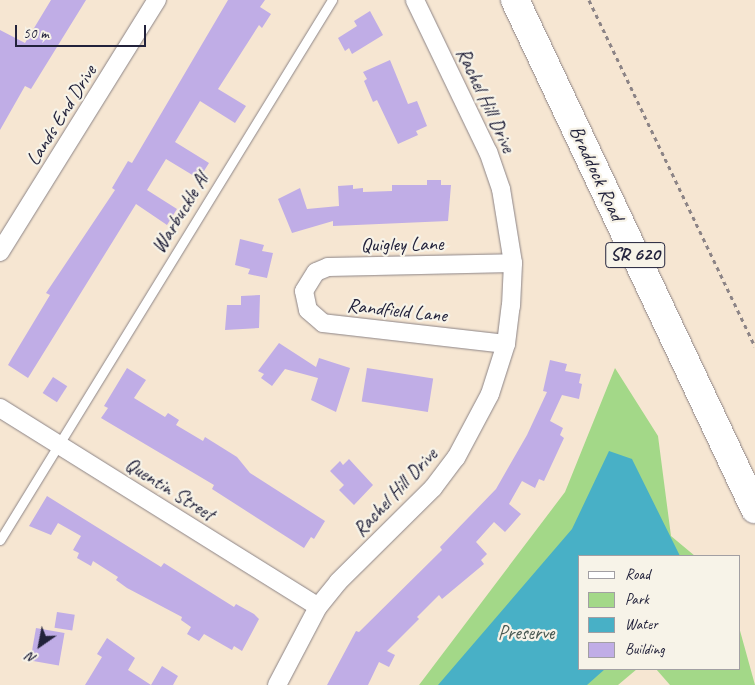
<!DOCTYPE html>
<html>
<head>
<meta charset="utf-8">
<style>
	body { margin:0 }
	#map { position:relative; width:755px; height:685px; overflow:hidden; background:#f6e6d2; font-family:Caveat,sans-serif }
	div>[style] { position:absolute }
	.green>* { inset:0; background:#a3d888 }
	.water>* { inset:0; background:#48b0c6 }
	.building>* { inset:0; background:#c0ade6; transform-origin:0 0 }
	.path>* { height:3px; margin-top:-1.5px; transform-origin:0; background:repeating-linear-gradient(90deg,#8c8486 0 4px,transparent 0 8px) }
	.roads { filter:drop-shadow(0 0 1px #8c8486) drop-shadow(0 0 1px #8c8486) }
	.service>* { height:9px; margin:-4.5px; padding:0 4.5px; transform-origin:4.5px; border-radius:4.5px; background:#fff }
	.minor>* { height:18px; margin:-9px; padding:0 9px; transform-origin:9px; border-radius:9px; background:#fff }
	.primary>* { height:28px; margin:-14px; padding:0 14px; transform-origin:14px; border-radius:14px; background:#fff }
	span { translate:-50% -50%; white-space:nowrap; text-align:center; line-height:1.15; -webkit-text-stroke:4.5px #f7f3e8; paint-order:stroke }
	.shield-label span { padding:1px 4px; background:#f7f3e8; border:1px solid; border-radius:4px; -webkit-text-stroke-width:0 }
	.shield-label { font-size:19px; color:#22223b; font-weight:700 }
	.street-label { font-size:20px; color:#22223b }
	.park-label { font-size:20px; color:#495952 }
	.legend { position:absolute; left:578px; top:555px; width:162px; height:115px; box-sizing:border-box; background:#f7f3e8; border:1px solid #a29fa3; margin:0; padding:6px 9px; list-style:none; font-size:15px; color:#22223b }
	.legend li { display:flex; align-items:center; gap:10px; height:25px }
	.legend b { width:25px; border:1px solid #a29fa3 }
	.north { position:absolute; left:15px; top:620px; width:50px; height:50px; -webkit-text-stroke:4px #f7f3e8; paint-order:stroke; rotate:213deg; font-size:14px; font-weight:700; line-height:20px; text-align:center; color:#22223b }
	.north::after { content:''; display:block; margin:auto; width:18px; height:22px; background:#22223b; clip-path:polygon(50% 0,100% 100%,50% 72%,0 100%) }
	.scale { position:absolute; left:15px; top:25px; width:131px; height:22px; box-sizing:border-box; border:2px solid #22223b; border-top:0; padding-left:6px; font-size:15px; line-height:18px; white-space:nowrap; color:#22223b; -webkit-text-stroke:4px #f7f3e8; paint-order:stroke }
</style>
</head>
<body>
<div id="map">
	<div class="green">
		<i style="clip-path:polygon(615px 368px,658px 436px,671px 536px,695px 556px,579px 556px,579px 669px,637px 669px,618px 685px,419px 685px,565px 492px)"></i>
		<i style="clip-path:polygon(739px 627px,755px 685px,670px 685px,656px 669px,739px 669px)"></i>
	</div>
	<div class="water">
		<i style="clip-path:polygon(609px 451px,632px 459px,680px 556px,579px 556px,579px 669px,605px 669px,587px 685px,438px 685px,572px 529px)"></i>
	</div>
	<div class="building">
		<i style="clip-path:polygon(51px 0,86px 0,31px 89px,25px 86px,0 130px,0 30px,25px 43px)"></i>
		<i style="clip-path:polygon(228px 0,265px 0,260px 7px,271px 14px,262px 28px,259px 25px,218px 89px,246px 106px,235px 123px,200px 101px,175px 142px,209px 163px,199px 179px,166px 159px,147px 190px,177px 209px,167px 225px,136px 204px,28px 378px,8px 365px,12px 358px,50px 295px,46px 293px,115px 190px,112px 188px,128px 161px,132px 163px)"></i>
		<i style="clip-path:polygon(370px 11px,383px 35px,352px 54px,349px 48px,345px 51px,338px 38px,357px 26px,354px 21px)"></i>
		<i style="clip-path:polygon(390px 60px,408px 104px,417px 101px,427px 126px,416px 131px,418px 135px,398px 144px,377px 100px,373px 102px,364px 81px,367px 79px,363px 72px)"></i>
		<i style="clip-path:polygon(427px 180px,441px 180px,441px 185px,451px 185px,448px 221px,333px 226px,333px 221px,292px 233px,278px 199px,300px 188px,307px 209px,339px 206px,338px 186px,353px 185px,353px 189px,363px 188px,363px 192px,392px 191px,392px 185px,427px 185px)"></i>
		<i style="clip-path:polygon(240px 239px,264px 245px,262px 251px,273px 253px,267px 278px,248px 274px,250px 269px,235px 265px)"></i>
		<i style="clip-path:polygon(260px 295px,259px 328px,225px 330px,227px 305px,241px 305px,241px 296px)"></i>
		<i style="clip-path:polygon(279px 343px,316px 367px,319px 358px,350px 368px,336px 412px,311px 400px,318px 378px,285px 369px,272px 386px,261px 378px,264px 374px,258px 371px)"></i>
		<i style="clip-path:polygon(550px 360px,567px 364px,565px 371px,581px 374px,579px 383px,582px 384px,579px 399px,562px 395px,550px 421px,563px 428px,560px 435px,564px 438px,544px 481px,539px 479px,535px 488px,522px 481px,509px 504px,521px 514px,505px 532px,494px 522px,476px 542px,487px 554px,481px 560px,484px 564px,442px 599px,439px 595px,417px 617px,419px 619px,387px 651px,395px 655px,389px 667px,379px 662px,368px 685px,327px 685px,356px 631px,359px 632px,442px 550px,440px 547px,496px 489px,527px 435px,547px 392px,543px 391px)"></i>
		<i style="clip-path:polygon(127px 368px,146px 380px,134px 398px,165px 417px,168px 413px,179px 420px,176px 425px,203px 441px,205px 437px,237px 457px,250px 473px,325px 521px,314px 539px,311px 537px,304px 548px,212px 489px,214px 485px,101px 418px,108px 408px,104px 406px)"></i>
		<i style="left:367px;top:368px;width:67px;height:34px;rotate:9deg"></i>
		<i style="left:53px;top:377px;width:17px;height:19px;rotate:33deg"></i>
		<i style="clip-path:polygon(349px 459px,373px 485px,354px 505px,339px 490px,344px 485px,330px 471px,340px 461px,343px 465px)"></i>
		<i style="clip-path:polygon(47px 496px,161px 567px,164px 563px,234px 607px,236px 604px,254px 614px,259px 619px,242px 651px,234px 646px,232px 650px,204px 634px,199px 641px,187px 634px,191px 627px,181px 620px,182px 617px,127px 588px,116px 580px,118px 577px,93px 561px,91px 566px,77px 558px,79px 553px,73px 550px,81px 536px,58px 523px,51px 535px,29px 526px)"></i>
		<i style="left:57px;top:612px;width:18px;height:16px;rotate:9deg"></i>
		<i style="left:36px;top:628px;width:29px;height:33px;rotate:10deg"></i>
		<i style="clip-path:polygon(107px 638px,135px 658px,128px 670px,151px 685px,162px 666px,178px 676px,173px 685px,85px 685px,102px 657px,97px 654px)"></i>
	</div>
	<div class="path">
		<i style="left:589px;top:0;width:384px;rotate:64.4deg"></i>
	</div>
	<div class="roads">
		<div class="service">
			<i style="left:0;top:540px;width:634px;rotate:-58.42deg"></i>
		</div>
		<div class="minor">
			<i style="left:0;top:252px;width:297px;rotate:-58.1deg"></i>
			<i style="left:506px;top:344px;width:184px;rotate:-173.5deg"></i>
			<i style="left:323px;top:323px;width:20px;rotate:-139deg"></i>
			<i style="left:308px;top:310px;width:19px;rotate:-102deg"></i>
			<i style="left:304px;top:291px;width:22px;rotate:-58deg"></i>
			<i style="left:316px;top:272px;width:13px;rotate:-23deg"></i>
			<i style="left:328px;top:267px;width:185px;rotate:-1.2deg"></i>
			<i style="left:0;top:408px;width:375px;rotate:32deg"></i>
			<i style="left:277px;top:685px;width:88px;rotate:-62.3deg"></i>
			<i style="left:318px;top:607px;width:32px;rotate:-51deg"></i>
			<i style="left:338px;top:582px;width:134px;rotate:-44.7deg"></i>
			<i style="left:433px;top:488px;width:38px;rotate:-53deg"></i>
			<i style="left:456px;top:458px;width:72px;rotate:-62deg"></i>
			<i style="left:490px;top:394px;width:52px;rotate:-72.3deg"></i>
			<i style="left:506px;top:344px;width:38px;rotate:-83deg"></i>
			<i style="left:511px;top:306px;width:43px;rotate:-87.3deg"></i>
			<i style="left:513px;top:263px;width:75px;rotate:-99.2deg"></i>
			<i style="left:501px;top:189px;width:39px;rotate:-109deg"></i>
			<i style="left:488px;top:152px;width:169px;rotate:-115.7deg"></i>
		</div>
		<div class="primary">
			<i style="left:515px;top:0;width:563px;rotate:64.76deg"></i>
		</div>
	</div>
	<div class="shield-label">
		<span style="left:635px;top:255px">SR 620</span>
	</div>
	<div class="street-label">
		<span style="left:486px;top:100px;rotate:65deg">Rachel Hill Drive</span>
		<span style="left:61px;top:115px;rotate:-58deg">Lands End Drive</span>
		<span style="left:597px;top:173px;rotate:65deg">Braddock Road</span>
		<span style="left:180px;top:213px;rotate:-59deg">Warbuckle Al</span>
		<span style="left:402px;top:244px;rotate:-1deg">Quigley Lane</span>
		<span style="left:397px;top:310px;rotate:6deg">Randfield Lane</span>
		<span style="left:170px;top:489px;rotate:32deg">Quentin Street</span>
		<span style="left:395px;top:492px;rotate:-47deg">Rachel Hill Drive</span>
	</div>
	<div class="park-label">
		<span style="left:526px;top:632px">Preserve</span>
	</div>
	<ul class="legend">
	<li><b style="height:6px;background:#fff"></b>Road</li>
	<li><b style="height:14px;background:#a3d888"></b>Park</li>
	<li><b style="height:14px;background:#48b0c6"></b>Water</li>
	<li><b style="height:14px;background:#c0ade6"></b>Building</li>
	</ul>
	<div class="north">N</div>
	<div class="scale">50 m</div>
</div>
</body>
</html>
